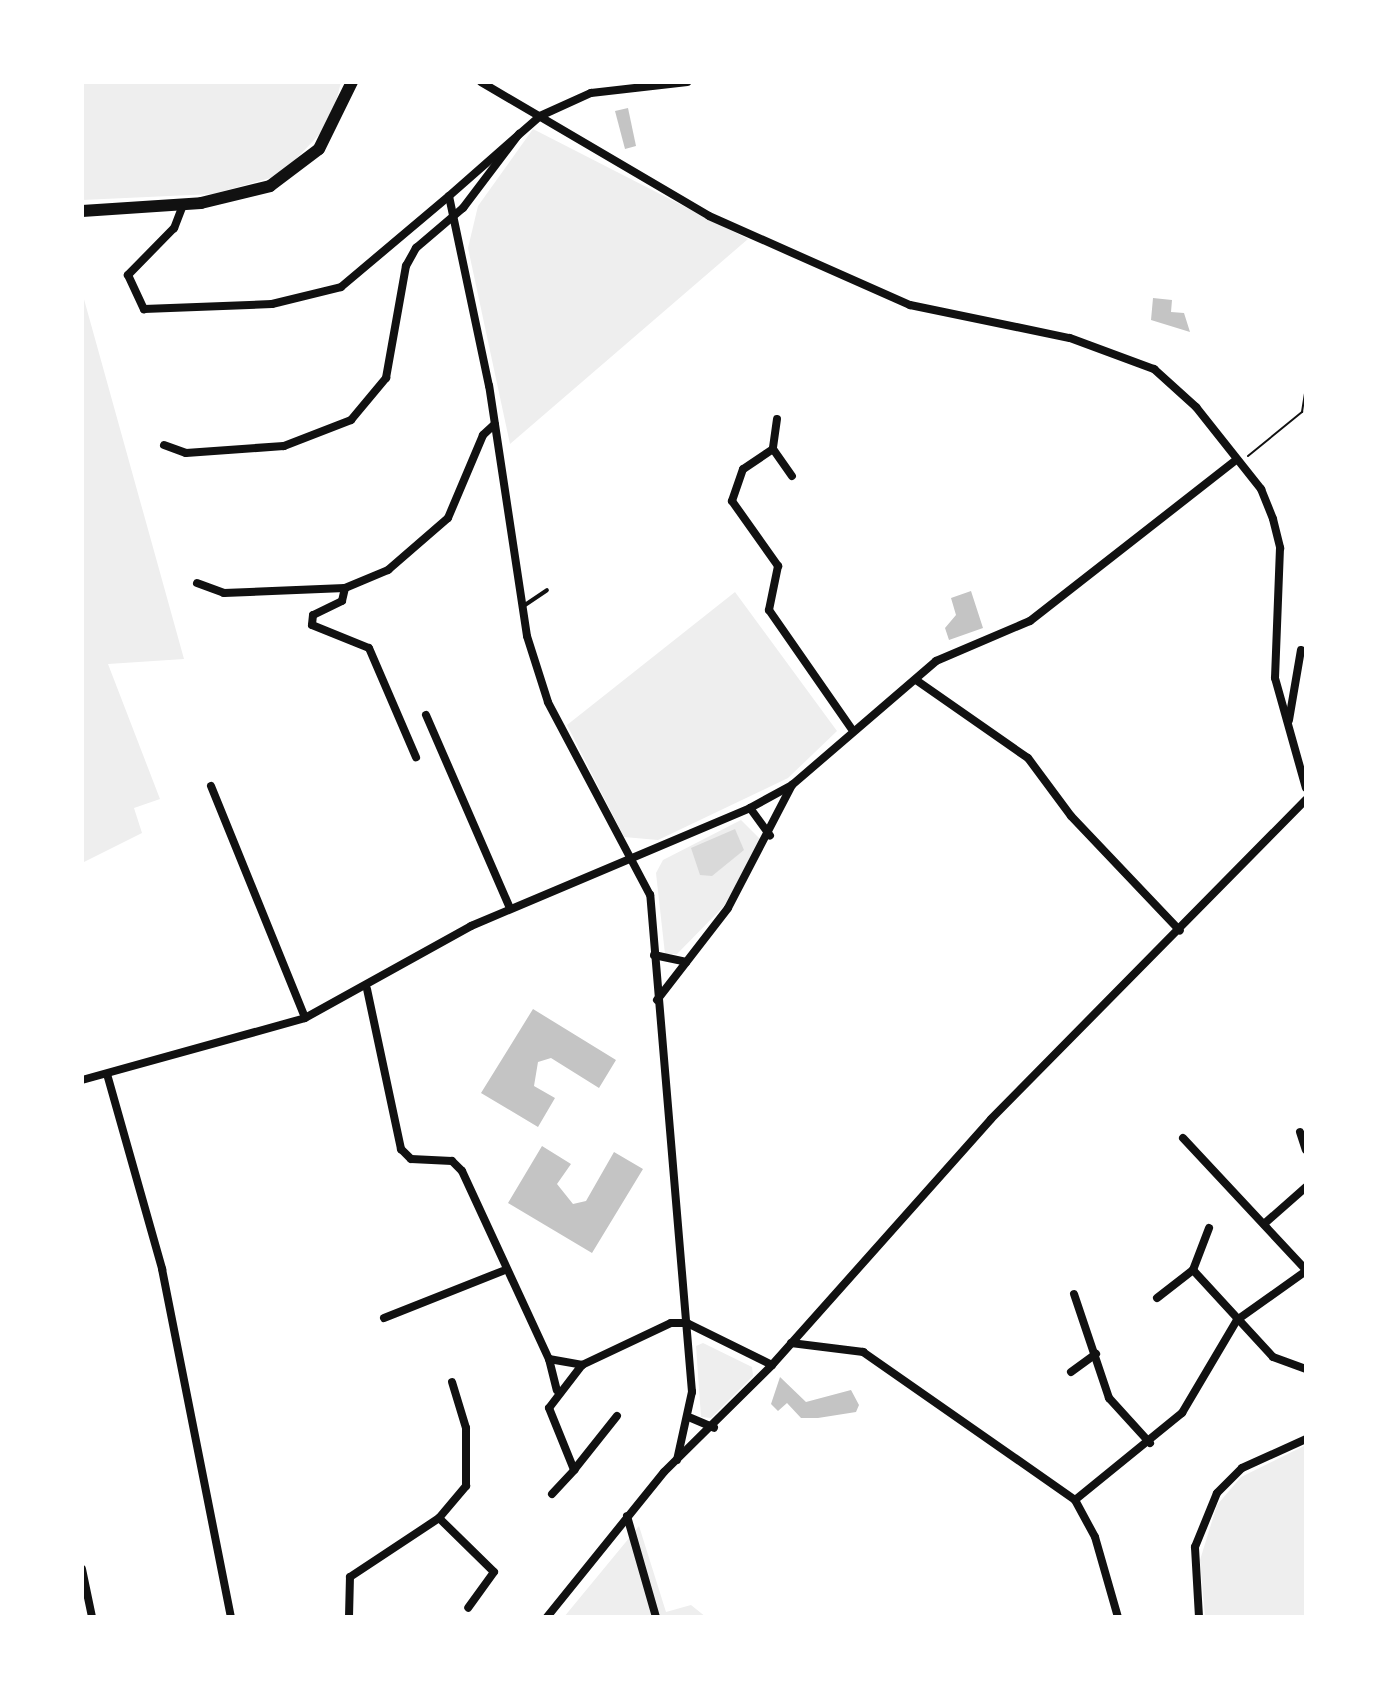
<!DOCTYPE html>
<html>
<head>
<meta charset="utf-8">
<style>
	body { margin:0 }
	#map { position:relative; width:1388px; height:1699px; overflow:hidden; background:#fff; font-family:Signika,sans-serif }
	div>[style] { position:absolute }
	.green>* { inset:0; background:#eee }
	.water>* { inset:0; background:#d9d9d9 }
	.building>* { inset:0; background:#c4c4c4 }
	.path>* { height:2px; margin:-1px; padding:0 1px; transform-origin:1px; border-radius:1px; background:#111 }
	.service>* { height:4px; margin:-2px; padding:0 2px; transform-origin:2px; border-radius:2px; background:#111 }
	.minor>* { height:8px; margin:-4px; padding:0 4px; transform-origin:4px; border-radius:4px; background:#111 }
	.secondary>* { height:12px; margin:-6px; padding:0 6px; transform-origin:6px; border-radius:6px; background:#111 }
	span { translate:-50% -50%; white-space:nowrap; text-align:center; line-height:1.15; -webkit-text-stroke:8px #fff; paint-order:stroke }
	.frame { position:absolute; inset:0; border:84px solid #fff; pointer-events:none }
</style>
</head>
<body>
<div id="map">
	<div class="green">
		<i style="clip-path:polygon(82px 82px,341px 82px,331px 122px,281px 175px,213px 194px,82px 200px)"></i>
		<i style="clip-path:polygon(533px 129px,748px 239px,510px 444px,468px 248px,478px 206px)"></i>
		<i style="clip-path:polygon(82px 292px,184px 659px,108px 664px,160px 799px,134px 808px,142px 833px,82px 863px)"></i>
		<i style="clip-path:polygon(735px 592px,837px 731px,788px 778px,658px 840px,624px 837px,567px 725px)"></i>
		<i style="clip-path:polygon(741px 820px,761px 840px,724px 906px,677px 954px,665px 954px,656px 873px,663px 860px)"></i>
		<i style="clip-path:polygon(703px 1343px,752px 1367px,753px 1376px,711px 1418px,701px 1417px,696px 1346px)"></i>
		<i style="clip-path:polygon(1306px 1445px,1306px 1617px,1205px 1617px,1200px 1560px,1217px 1505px,1241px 1477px)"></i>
		<i style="clip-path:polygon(639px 1526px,666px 1612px,691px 1605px,706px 1617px,564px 1617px)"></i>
	</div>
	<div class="water">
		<i style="clip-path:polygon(735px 829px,744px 850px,712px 876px,700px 875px,691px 848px)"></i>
	</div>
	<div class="building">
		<i style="clip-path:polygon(628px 108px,636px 146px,625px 149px,615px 111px)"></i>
		<i style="clip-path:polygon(1153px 298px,1172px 300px,1171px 312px,1184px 313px,1190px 332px,1151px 320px)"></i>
		<i style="clip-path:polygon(971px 591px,983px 628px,949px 640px,945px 628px,956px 615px,951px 598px)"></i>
		<i style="clip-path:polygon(533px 1009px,616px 1060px,599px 1088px,551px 1058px,538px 1062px,534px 1086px,555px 1098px,538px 1127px,481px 1093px)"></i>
		<i style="clip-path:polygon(542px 1146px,571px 1164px,557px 1184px,573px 1204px,586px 1201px,614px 1152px,643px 1169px,592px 1253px,508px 1203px)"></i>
		<i style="clip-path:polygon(780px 1377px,806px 1402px,851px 1390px,859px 1405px,856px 1412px,818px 1418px,801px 1418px,787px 1403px,778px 1411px,771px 1404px)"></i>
	</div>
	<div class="path">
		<i style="left:1248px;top:456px;width:70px;rotate:-39.2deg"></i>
		<i style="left:1302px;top:412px;width:24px;rotate:-81deg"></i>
	</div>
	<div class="service">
		<i style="left:522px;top:607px;width:30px;rotate:-34deg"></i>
	</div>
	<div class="minor">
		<i style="left:481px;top:82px;width:264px;rotate:30.4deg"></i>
		<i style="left:709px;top:216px;width:220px;rotate:23.9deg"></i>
		<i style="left:910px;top:305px;width:163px;rotate:11.7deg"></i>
		<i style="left:1070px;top:338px;width:90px;rotate:20.3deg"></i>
		<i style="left:1154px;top:369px;width:57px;rotate:42.1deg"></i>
		<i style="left:1196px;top:407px;width:105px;rotate:51.6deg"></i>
		<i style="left:1261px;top:489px;width:32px;rotate:68deg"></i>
		<i style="left:1273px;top:519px;width:30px;rotate:76deg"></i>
		<i style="left:1280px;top:548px;width:130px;rotate:92.2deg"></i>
		<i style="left:1275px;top:678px;width:114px;rotate:74.3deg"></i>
		<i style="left:183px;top:205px;width:25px;rotate:111deg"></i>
		<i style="left:174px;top:228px;width:66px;rotate:134.4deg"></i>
		<i style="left:128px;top:275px;width:38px;rotate:65deg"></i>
		<i style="left:144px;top:309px;width:128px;rotate:-2.2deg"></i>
		<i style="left:272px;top:304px;width:71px;rotate:-13.8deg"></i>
		<i style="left:341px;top:287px;width:141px;rotate:-40.1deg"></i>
		<i style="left:777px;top:419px;width:30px;rotate:98deg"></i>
		<i style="left:773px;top:449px;width:36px;rotate:146deg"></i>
		<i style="left:743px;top:469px;width:34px;rotate:109deg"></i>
		<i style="left:732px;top:501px;width:80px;rotate:54.7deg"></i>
		<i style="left:778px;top:566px;width:45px;rotate:101.6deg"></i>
		<i style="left:769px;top:610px;width:144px;rotate:55.2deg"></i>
		<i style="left:164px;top:445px;width:23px;rotate:20deg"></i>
		<i style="left:186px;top:453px;width:98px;rotate:-4.1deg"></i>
		<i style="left:284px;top:446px;width:72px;rotate:-21.2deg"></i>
		<i style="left:351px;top:420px;width:55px;rotate:-50.2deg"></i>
		<i style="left:386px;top:378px;width:114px;rotate:-79.9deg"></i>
		<i style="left:406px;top:266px;width:21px;rotate:-61deg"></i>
		<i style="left:416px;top:248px;width:62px;rotate:-40.4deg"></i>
		<i style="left:463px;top:208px;width:93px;rotate:-52.9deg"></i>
		<i style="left:773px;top:449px;width:33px;rotate:55deg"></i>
		<i style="left:197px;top:583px;width:29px;rotate:20deg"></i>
		<i style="left:224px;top:593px;width:121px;rotate:-2.4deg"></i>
		<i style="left:345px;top:588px;width:47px;rotate:-22.7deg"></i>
		<i style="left:388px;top:570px;width:79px;rotate:-40.9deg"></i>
		<i style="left:448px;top:518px;width:90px;rotate:-67.1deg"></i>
		<i style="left:483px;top:435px;width:16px;rotate:-43deg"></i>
		<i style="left:345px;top:588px;width:13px;rotate:103deg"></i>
		<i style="left:342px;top:601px;width:32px;rotate:154deg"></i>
		<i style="left:313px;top:615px;width:10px;rotate:96deg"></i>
		<i style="left:312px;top:625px;width:61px;rotate:22deg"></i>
		<i style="left:369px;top:648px;width:119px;rotate:66.7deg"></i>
		<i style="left:916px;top:680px;width:136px;rotate:34.9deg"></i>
		<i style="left:1028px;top:758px;width:72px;rotate:53.4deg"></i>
		<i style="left:1071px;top:816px;width:158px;rotate:46.5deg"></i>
		<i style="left:426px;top:715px;width:210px;rotate:66.5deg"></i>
		<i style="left:1289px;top:720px;width:71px;rotate:-80.3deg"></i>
		<i style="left:211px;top:786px;width:250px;rotate:67.9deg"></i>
		<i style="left:750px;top:808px;width:34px;rotate:54deg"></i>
		<i style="left:654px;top:955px;width:33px;rotate:12deg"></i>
		<i style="left:367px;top:989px;width:164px;rotate:78deg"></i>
		<i style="left:401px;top:1149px;width:14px;rotate:45deg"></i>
		<i style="left:411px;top:1159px;width:41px;rotate:2.8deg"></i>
		<i style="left:452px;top:1161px;width:14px;rotate:45deg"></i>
		<i style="left:462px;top:1171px;width:207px;rotate:65.2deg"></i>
		<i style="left:549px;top:1359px;width:34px;rotate:10deg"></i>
		<i style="left:582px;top:1365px;width:98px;rotate:-25.3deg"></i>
		<i style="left:671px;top:1323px;width:16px"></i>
		<i style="left:657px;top:1000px;width:116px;rotate:-52.3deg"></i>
		<i style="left:728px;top:908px;width:139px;rotate:-62.5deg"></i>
		<i style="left:107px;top:1074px;width:203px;rotate:74.2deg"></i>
		<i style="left:162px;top:1269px;width:355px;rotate:78.8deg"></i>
		<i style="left:82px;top:1080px;width:231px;rotate:-15.5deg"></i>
		<i style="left:305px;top:1018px;width:190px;rotate:-29deg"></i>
		<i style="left:471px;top:926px;width:303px;rotate:-22.9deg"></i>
		<i style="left:750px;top:808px;width:48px;rotate:-28.7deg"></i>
		<i style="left:792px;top:785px;width:190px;rotate:-40.7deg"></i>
		<i style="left:936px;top:661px;width:102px;rotate:-23.1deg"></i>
		<i style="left:1030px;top:621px;width:260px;rotate:-38deg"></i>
		<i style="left:1300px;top:1132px;width:19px;rotate:72deg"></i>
		<i style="left:1183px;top:1138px;width:180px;rotate:47deg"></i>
		<i style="left:1264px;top:1224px;width:56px;rotate:-41.4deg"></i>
		<i style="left:1193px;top:1270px;width:45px;rotate:-69.1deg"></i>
		<i style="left:1074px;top:1294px;width:110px;rotate:71.4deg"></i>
		<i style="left:1109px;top:1398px;width:61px;rotate:47.7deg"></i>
		<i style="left:1157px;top:1298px;width:46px;rotate:-37.9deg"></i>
		<i style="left:1193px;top:1270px;width:118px;rotate:47.4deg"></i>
		<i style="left:1273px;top:1357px;width:35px;rotate:20deg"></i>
		<i style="left:384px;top:1318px;width:128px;rotate:-21.6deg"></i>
		<i style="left:687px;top:1323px;width:95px;rotate:26.3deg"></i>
		<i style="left:791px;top:1343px;width:73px;rotate:7.1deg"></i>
		<i style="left:863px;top:1352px;width:259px;rotate:34.9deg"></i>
		<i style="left:1075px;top:1500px;width:42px;rotate:61.6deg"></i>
		<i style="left:1095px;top:1537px;width:83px;rotate:74deg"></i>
		<i style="left:549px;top:1359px;width:32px;rotate:76deg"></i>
		<i style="left:582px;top:1365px;width:54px;rotate:127.5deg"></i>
		<i style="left:549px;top:1408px;width:67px;rotate:68deg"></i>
		<i style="left:574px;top:1470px;width:69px;rotate:-51.5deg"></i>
		<i style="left:1071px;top:1372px;width:31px;rotate:-36deg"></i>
		<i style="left:691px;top:1418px;width:25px;rotate:23deg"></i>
		<i style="left:677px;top:1460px;width:70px;rotate:-77.6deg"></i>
		<i style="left:692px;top:1392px;width:499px;rotate:-94.8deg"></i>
		<i style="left:650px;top:895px;width:218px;rotate:-117.9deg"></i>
		<i style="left:548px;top:702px;width:69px;rotate:-107.7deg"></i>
		<i style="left:527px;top:636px;width:253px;rotate:-98.6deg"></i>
		<i style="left:489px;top:386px;width:194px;rotate:-101.9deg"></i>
		<i style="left:449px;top:196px;width:121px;rotate:-41.3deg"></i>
		<i style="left:540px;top:116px;width:56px;rotate:-24.3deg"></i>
		<i style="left:591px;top:93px;width:97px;rotate:-6.5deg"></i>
		<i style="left:552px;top:1494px;width:33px;rotate:-47deg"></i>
		<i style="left:1075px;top:1500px;width:138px;rotate:-39.1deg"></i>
		<i style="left:1182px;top:1413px;width:108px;rotate:-59.4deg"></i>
		<i style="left:1237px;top:1320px;width:85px;rotate:-35.4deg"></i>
		<i style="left:627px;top:1516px;width:105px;rotate:74deg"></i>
		<i style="left:439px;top:1518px;width:77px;rotate:44.5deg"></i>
		<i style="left:494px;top:1572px;width:44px;rotate:125.8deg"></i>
		<i style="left:82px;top:1569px;width:49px;rotate:78.2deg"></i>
		<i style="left:349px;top:1617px;width:40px;rotate:-88.6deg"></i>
		<i style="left:350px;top:1577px;width:107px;rotate:-33.5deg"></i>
		<i style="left:439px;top:1518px;width:42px;rotate:-49.8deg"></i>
		<i style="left:466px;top:1486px;width:58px;rotate:-90deg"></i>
		<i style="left:466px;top:1428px;width:48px;rotate:-106.9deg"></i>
		<i style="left:547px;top:1617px;width:186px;rotate:-51.1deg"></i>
		<i style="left:664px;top:1472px;width:152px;rotate:-44.7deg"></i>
		<i style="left:772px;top:1365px;width:329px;rotate:-48.3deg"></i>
		<i style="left:991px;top:1119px;width:448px;rotate:-45.4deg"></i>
		<i style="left:1199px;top:1617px;width:70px;rotate:-93.3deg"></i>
		<i style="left:1195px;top:1547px;width:58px;rotate:-67.8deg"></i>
		<i style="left:1217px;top:1493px;width:35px;rotate:-45deg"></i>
		<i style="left:1242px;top:1468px;width:70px;rotate:-24.4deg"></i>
	</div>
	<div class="secondary">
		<i style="left:82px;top:211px;width:119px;rotate:-3.8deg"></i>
		<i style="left:201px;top:203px;width:71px;rotate:-13.8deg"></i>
		<i style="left:270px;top:186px;width:61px;rotate:-37.1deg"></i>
		<i style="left:319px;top:149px;width:75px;rotate:-63.8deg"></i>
	</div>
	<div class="frame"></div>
</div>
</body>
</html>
